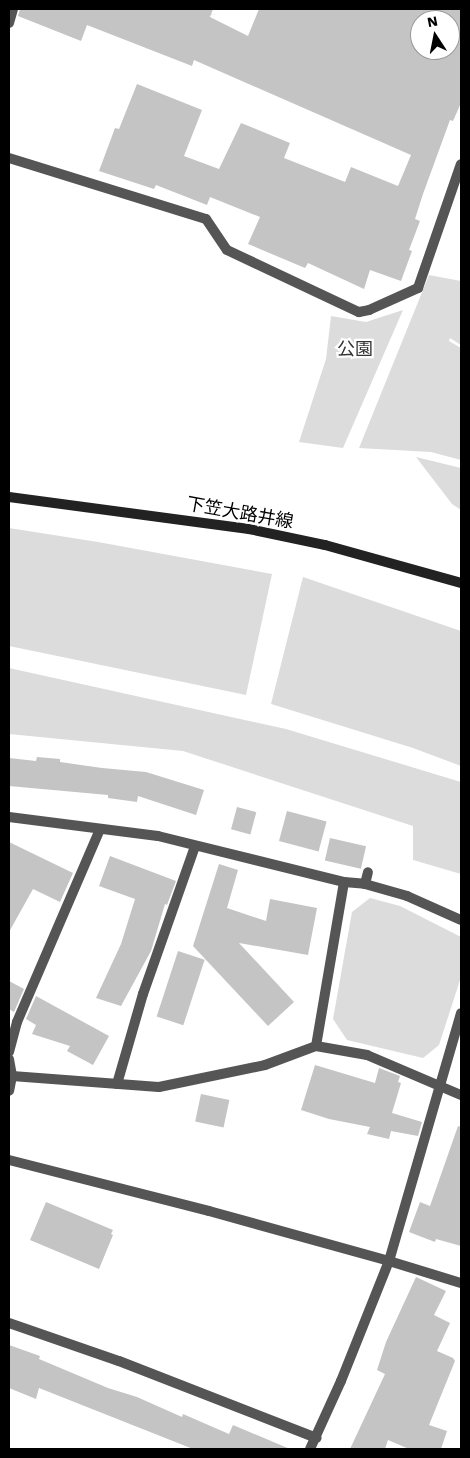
<!DOCTYPE html>
<html>
<head>
<meta charset="utf-8">
<style>
	body { margin:0 }
	#map { position:relative; width:470px; height:1458px; overflow:hidden; background:#fff; font-family:"Work Sans","Noto Sans JP",sans-serif }
	div>[style] { position:absolute }
	.green>* { inset:0; background:#dcdcdc }
	.building>* { inset:0; background:#c4c4c4; transform-origin:0 0 }
	.street>* { height:10px; margin:-5px; padding:0 5px; transform-origin:5px; border-radius:5px; background:#555 }
	.secondary>* { height:10px; margin:-5px; padding:0 5px; transform-origin:5px; border-radius:5px; background:#222 }
	span { translate:-50% -50%; white-space:nowrap; text-align:center; line-height:1.15; -webkit-text-stroke:4.5px #fff; paint-order:stroke }
	.park-label { font-size:18px; color:#333 }
	.street-label { font-size:18px; color:#000 }
	.frame { position:absolute; inset:0; border:10px solid #000; pointer-events:none }
	.north { position:absolute; left:410px; top:10px; width:50px; height:50px; box-sizing:border-box; background:#fff; border:1px solid #999; border-radius:50%; rotate:349deg; font-size:14px; font-weight:700; line-height:20px; text-align:center; color:#000 }
	.north::after { content:''; display:block; margin:auto; width:18px; height:22px; background:#000; clip-path:polygon(50% 0,100% 100%,50% 72%,0 100%) }
</style>
</head>
<body>
<div id="map">
	<div class="green">
		<i style="clip-path:polygon(429px 275px,461px 281px,461px 345px,450px 338px,449px 341px,461px 348px,461px 460px,431px 452px,359px 448px)"></i>
		<i style="clip-path:polygon(403px 310px,343px 448px,299px 442px,326px 359px,331px 316px,366px 322px)"></i>
		<i style="clip-path:polygon(416px 457px,461px 468px,461px 510px,452px 504px)"></i>
		<i style="clip-path:polygon(9px 528px,98px 542px,272px 574px,246px 695px,9px 646px)"></i>
		<i style="clip-path:polygon(303px 577px,461px 631px,461px 766px,413px 748px,271px 704px)"></i>
		<i style="clip-path:polygon(9px 668px,286px 729px,461px 782px,461px 874px,413px 860px,413px 826px,183px 751px,9px 734px)"></i>
		<i style="clip-path:polygon(370px 898px,400px 906px,461px 937px,461px 977px,439px 1045px,423px 1058px,347px 1040px,333px 1019px,352px 912px)"></i>
	</div>
	<div class="building">
		<i style="clip-path:polygon(evenodd,20px 9px,213px 9px,210px 17px,248px 36px,259px 9px,461px 9px,461px 103px,453px 121px,450px 120px,423px 194px,415px 219px,420px 221px,409px 250px,412px 251px,401px 281px,370px 270px,364px 289px,308px 263px,305px 268px,248px 244px,260px 217px,210px 197px,207px 205px,156px 185px,154px 189px,99px 171px,115px 128px,119px 129px,137px 84px,202px 110px,184px 156px,219px 169px,241px 123px,290px 143px,284px 158px,345px 182px,351px 167px,398px 186px,411px 155px,194px 60px,192px 66px,87px 25px,81px 41px,18px 16px,20px 9px,420px 20px,450px 20px,450px 50px,420px 50px,420px 20px)"></i>
		<i style="clip-path:polygon(37px 757px,60px 759px,60px 762px,102px 768px,146px 772px,204px 790px,196px 815px,138px 796px,137px 802px,108px 798px,108px 795px,9px 786px,9px 758px,36px 761px)"></i>
		<i style="left:237px;top:807px;width:20px;height:23px;rotate:15deg"></i>
		<i style="left:287px;top:811px;width:41px;height:31px;rotate:15deg"></i>
		<i style="left:330px;top:838px;width:37px;height:23px;rotate:13deg"></i>
		<i style="clip-path:polygon(9px 842px,73px 873px,60px 902px,33px 889px,9px 932px)"></i>
		<i style="clip-path:polygon(110px 856px,176px 881px,167px 905px,165px 904px,151px 951px,121px 1006px,96px 998px,121px 944px,135px 899px,99px 886px)"></i>
		<i style="clip-path:polygon(219px 864px,238px 870px,227px 908px,266px 921px,270px 899px,317px 908px,308px 955px,239px 943px,294px 1002px,268px 1026px,193px 946px)"></i>
		<i style="left:178px;top:951px;width:28px;height:69px;rotate:18deg"></i>
		<i style="clip-path:polygon(9px 981px,24px 989px,14px 1012px,9px 1009px)"></i>
		<i style="clip-path:polygon(36px 996px,109px 1036px,93px 1065px,67px 1051px,70px 1046px,32px 1034px,36px 1025px,26px 1019px)"></i>
		<i style="clip-path:polygon(315px 1065px,375px 1083px,379px 1068px,400px 1076px,398px 1082px,401px 1083px,392px 1113px,422px 1122px,418px 1136px,391px 1131px,389px 1139px,367px 1134px,370px 1127px,329px 1119px,301px 1110px)"></i>
		<i style="left:201px;top:1094px;width:29px;height:28px;rotate:12deg"></i>
		<i style="clip-path:polygon(458px 1126px,461px 1127px,461px 1246px,436px 1239px,435px 1242px,409px 1232px,420px 1202px,430px 1206px)"></i>
		<i style="clip-path:polygon(46px 1202px,113px 1230px,111px 1234px,113px 1235px,99px 1269px,30px 1240px)"></i>
		<i style="clip-path:polygon(416px 1277px,446px 1291px,434px 1315px,450px 1323px,437px 1351px,453px 1358px,455px 1361px,429px 1425px,447px 1431px,441px 1449px,409px 1449px,388px 1440px,385px 1449px,350px 1449px,385px 1374px,377px 1370px,386px 1342px)"></i>
		<i style="clip-path:polygon(9px 1345px,40px 1356px,39px 1359px,108px 1388px,137px 1397px,182px 1417px,183px 1414px,229px 1434px,233px 1425px,290px 1449px,193px 1449px,39px 1388px,36px 1399px,9px 1388px)"></i>
	</div>
	<div class="street">
		<i style="left:9px;top:23px;width:15px;rotate:-74deg"></i>
		<i style="left:9px;top:158px;width:206px;rotate:17.2deg"></i>
		<i style="left:206px;top:219px;width:37px;rotate:56deg"></i>
		<i style="left:227px;top:250px;width:146px;rotate:25.2deg"></i>
		<i style="left:359px;top:312px;width:10px;rotate:-11deg"></i>
		<i style="left:369px;top:310px;width:54px;rotate:-24.2deg"></i>
		<i style="left:418px;top:288px;width:131px;rotate:-70.9deg"></i>
		<i style="left:9px;top:817px;width:150px;rotate:7.3deg"></i>
		<i style="left:158px;top:836px;width:192px;rotate:13.9deg"></i>
		<i style="left:344px;top:882px;width:21px;rotate:5deg"></i>
		<i style="left:365px;top:884px;width:44px;rotate:15.9deg"></i>
		<i style="left:407px;top:896px;width:59px;rotate:24deg"></i>
		<i style="left:365px;top:884px;width:12px;rotate:-76deg"></i>
		<i style="left:316px;top:1046px;width:166px;rotate:-80.3deg"></i>
		<i style="left:9px;top:1052px;width:31px;rotate:-75deg"></i>
		<i style="left:17px;top:1022px;width:210px;rotate:-66.7deg"></i>
		<i style="left:9px;top:1059px;width:17px;rotate:80deg"></i>
		<i style="left:12px;top:1076px;width:15px;rotate:101deg"></i>
		<i style="left:12px;top:1076px;width:147px;rotate:4.3deg"></i>
		<i style="left:159px;top:1087px;width:108px;rotate:-11.7deg"></i>
		<i style="left:265px;top:1065px;width:54px;rotate:-20.4deg"></i>
		<i style="left:316px;top:1046px;width:52px;rotate:10deg"></i>
		<i style="left:367px;top:1055px;width:102px;rotate:23.1deg"></i>
		<i style="left:117px;top:1084px;width:94px;rotate:-73.9deg"></i>
		<i style="left:143px;top:994px;width:157px;rotate:-70.6deg"></i>
		<i style="left:9px;top:1160px;width:206px;rotate:14.3deg"></i>
		<i style="left:209px;top:1211px;width:187px;rotate:15.5deg"></i>
		<i style="left:389px;top:1261px;width:75px;rotate:17deg"></i>
		<i style="left:9px;top:1323px;width:116px;rotate:19.1deg"></i>
		<i style="left:119px;top:1361px;width:212px;rotate:21.3deg"></i>
		<i style="left:310px;top:1449px;width:75px;rotate:-65.5deg"></i>
		<i style="left:341px;top:1381px;width:129px;rotate:-68.2deg"></i>
		<i style="left:389px;top:1261px;width:258px;rotate:-73.8deg"></i>
	</div>
	<div class="secondary">
		<i style="left:9px;top:497px;width:242px;rotate:7.6deg"></i>
		<i style="left:249px;top:529px;width:78px;rotate:11.9deg"></i>
		<i style="left:325px;top:545px;width:141px;rotate:15.6deg"></i>
	</div>
	<div class="park-label">
		<span style="left:355px;top:349px">公園</span>
	</div>
	<div class="street-label">
		<span style="left:240px;top:513px;rotate:10deg">下笠大路井線</span>
	</div>
	<div class="frame"></div>
	<div class="north">N</div>
</div>
</body>
</html>
